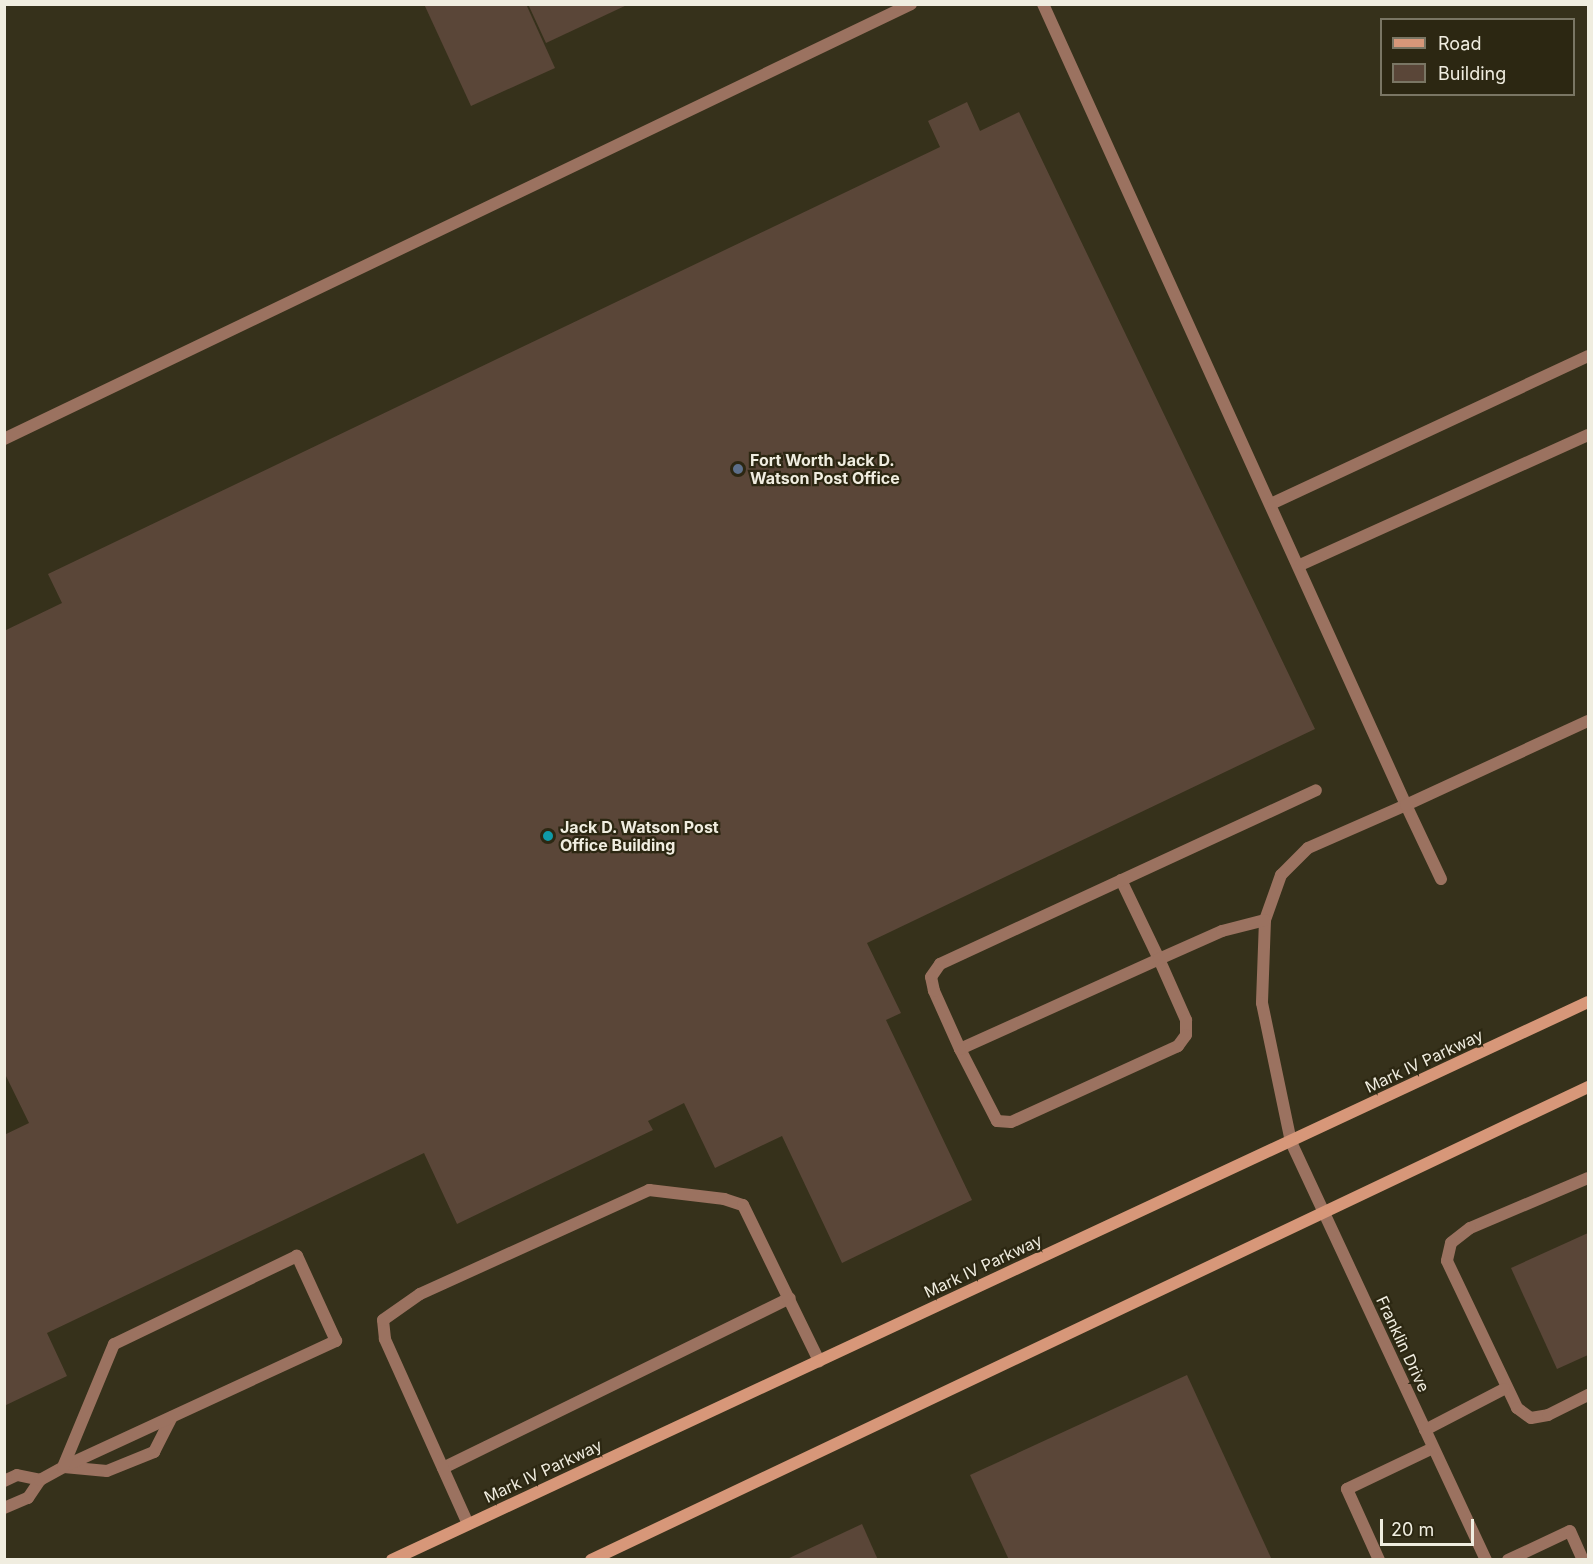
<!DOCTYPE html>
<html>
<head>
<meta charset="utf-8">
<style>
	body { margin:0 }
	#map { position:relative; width:1593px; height:1564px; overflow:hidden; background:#36311b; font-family:Inter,sans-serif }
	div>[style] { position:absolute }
	.building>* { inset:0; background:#5a4638 }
	.lane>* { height:12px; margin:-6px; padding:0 6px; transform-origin:6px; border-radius:6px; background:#9b7260 }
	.street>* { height:12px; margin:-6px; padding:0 6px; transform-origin:6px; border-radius:6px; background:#9b7260 }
	.secondary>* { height:12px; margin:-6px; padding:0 6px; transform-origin:6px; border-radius:6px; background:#d79779 }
	.dots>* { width:16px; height:16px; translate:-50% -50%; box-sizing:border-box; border:3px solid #2c2712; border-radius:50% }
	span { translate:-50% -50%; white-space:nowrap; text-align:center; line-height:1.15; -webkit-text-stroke:4.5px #2c2712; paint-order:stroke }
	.poi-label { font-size:16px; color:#f0ede0; font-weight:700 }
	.left { translate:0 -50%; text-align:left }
	.street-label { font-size:16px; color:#f0ede0 }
	.frame { position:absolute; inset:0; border:6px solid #f0ede0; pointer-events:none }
	.legend { position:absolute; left:1380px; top:18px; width:195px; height:78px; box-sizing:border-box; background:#2c2712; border:2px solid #7a7664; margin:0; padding:8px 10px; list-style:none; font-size:18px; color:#f0ede0 }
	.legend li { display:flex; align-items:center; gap:12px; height:30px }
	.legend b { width:30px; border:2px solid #7a7664 }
	.scale { position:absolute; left:1380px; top:1519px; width:94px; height:27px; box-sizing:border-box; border:3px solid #f0ede0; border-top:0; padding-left:8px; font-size:18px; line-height:21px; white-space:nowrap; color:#f0ede0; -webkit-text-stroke:4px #2c2712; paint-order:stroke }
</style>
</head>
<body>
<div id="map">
	<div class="building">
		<i style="clip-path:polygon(424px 4px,526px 4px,555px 68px,471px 106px)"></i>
		<i style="clip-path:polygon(528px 4px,629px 4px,546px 43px)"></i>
		<i style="clip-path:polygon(967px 102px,980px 131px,1019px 112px,1315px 729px,867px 943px,901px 1013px,886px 1020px,972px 1200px,842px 1263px,782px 1136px,715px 1168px,684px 1103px,648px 1121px,653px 1130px,457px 1224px,424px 1153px,47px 1333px,67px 1376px,4px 1406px,4px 1135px,29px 1123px,4px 1072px,4px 631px,62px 603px,48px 574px,940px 147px,928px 121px)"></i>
		<i style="clip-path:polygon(1588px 1233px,1588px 1355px,1557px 1369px,1511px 1268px)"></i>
		<i style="clip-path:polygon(1187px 1375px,1272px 1560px,1009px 1560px,970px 1475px)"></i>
		<i style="clip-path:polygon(862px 1524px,878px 1560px,785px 1560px)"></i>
	</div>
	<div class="lane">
		<i style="left:1043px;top:4px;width:879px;rotate:65.62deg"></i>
		<i style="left:1406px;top:805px;width:107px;rotate:156.3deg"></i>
		<i style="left:1308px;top:848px;width:38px;rotate:135deg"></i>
		<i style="left:1281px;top:875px;width:48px;rotate:109.6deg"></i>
		<i style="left:1265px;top:920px;width:83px;rotate:92.1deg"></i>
		<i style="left:1262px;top:1003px;width:142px;rotate:78.2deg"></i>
		<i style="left:4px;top:439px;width:1006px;rotate:-25.62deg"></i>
		<i style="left:1273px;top:503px;width:348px;rotate:-25deg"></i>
		<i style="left:1300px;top:565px;width:316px;rotate:-24.3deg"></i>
		<i style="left:1441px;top:879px;width:82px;rotate:-115.3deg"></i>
		<i style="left:1406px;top:805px;width:200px;rotate:-24.8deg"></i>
		<i style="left:1121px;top:880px;width:88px;rotate:64.3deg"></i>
		<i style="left:1159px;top:959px;width:67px;rotate:66.1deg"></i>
		<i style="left:1186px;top:1020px;width:15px;rotate:90deg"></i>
		<i style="left:1186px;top:1035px;width:14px;rotate:126deg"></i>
		<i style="left:1178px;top:1046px;width:183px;rotate:155.5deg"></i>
		<i style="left:1011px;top:1122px;width:14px;rotate:-176deg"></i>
		<i style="left:997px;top:1121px;width:81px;rotate:-117.2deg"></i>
		<i style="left:960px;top:1049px;width:218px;rotate:-24.3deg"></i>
		<i style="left:1159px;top:959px;width:69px;rotate:-24deg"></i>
		<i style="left:1222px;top:931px;width:44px;rotate:-14.3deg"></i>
		<i style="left:960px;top:1049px;width:64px;rotate:-114.1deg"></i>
		<i style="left:934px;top:991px;width:14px;rotate:-102deg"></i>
		<i style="left:931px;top:977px;width:16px;rotate:-55deg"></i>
		<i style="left:940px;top:964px;width:414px;rotate:-24.8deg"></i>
		<i style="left:1588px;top:1178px;width:128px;rotate:157deg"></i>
		<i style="left:1470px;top:1228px;width:24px;rotate:142deg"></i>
		<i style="left:1451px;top:1243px;width:18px;rotate:103deg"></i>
		<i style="left:1447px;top:1261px;width:163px;rotate:64.5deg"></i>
		<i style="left:1517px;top:1408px;width:17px;rotate:36deg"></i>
		<i style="left:1531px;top:1418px;width:17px;rotate:-10deg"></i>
		<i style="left:1548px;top:1415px;width:45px;rotate:-26.6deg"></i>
		<i style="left:1425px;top:1430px;width:89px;rotate:-27.4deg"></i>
		<i style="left:64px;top:1467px;width:43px;rotate:5.3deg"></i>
		<i style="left:107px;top:1471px;width:51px;rotate:-22deg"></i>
		<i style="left:154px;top:1452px;width:39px;rotate:-63deg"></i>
		<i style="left:443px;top:1468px;width:386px;rotate:-26.1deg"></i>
		<i style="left:4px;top:1481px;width:14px;rotate:-25deg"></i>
		<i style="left:17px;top:1475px;width:24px;rotate:12deg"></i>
		<i style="left:4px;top:1508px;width:26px;rotate:-23deg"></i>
		<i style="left:28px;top:1498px;width:22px;rotate:-56deg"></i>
		<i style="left:40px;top:1480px;width:26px;rotate:-29deg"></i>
		<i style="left:63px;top:1467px;width:301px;rotate:-24.8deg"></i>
		<i style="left:336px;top:1341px;width:94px;rotate:-114.6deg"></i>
		<i style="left:297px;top:1256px;width:203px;rotate:154.3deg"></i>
		<i style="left:114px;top:1344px;width:133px;rotate:112.5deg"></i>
		<i style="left:468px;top:1524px;width:203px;rotate:-114.2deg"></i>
		<i style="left:385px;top:1339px;width:19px;rotate:-96deg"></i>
		<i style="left:383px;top:1320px;width:45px;rotate:-35.1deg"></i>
		<i style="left:420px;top:1294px;width:252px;rotate:-24.4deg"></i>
		<i style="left:649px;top:1190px;width:76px;rotate:6.8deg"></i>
		<i style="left:724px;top:1199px;width:20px;rotate:18deg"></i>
		<i style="left:743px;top:1205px;width:174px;rotate:64deg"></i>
		<i style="left:1379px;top:1560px;width:78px;rotate:-114.3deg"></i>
		<i style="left:1347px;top:1489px;width:95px;rotate:-25.5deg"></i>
		<i style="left:1508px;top:1560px;width:68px;rotate:-25.1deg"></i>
		<i style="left:1570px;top:1531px;width:32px;rotate:66deg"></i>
	</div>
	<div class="street">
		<i style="left:1291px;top:1142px;width:461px;rotate:65deg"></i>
	</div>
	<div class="secondary">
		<i style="left:392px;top:1560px;width:1320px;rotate:-25.01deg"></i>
		<i style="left:591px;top:1560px;width:1104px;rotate:-25.38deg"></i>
	</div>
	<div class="dots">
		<i style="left:738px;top:469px;background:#5c6f8a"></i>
		<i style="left:548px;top:836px;background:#0f9aa8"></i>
	</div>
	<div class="poi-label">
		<span class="left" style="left:750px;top:469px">Fort Worth Jack D.<br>Watson Post Office</span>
		<span class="left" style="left:560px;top:836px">Jack D. Watson Post<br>Office Building</span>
	</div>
	<div class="street-label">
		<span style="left:1424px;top:1061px;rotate:-25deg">Mark IV Parkway</span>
		<span style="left:983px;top:1266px;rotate:-25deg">Mark IV Parkway</span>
		<span style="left:1403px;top:1344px;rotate:65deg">Franklin Drive</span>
		<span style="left:543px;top:1471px;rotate:-25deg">Mark IV Parkway</span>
	</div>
	<div class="frame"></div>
	<ul class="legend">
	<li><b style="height:8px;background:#d79779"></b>Road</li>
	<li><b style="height:16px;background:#5a4638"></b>Building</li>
	</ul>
	<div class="scale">20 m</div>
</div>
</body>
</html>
